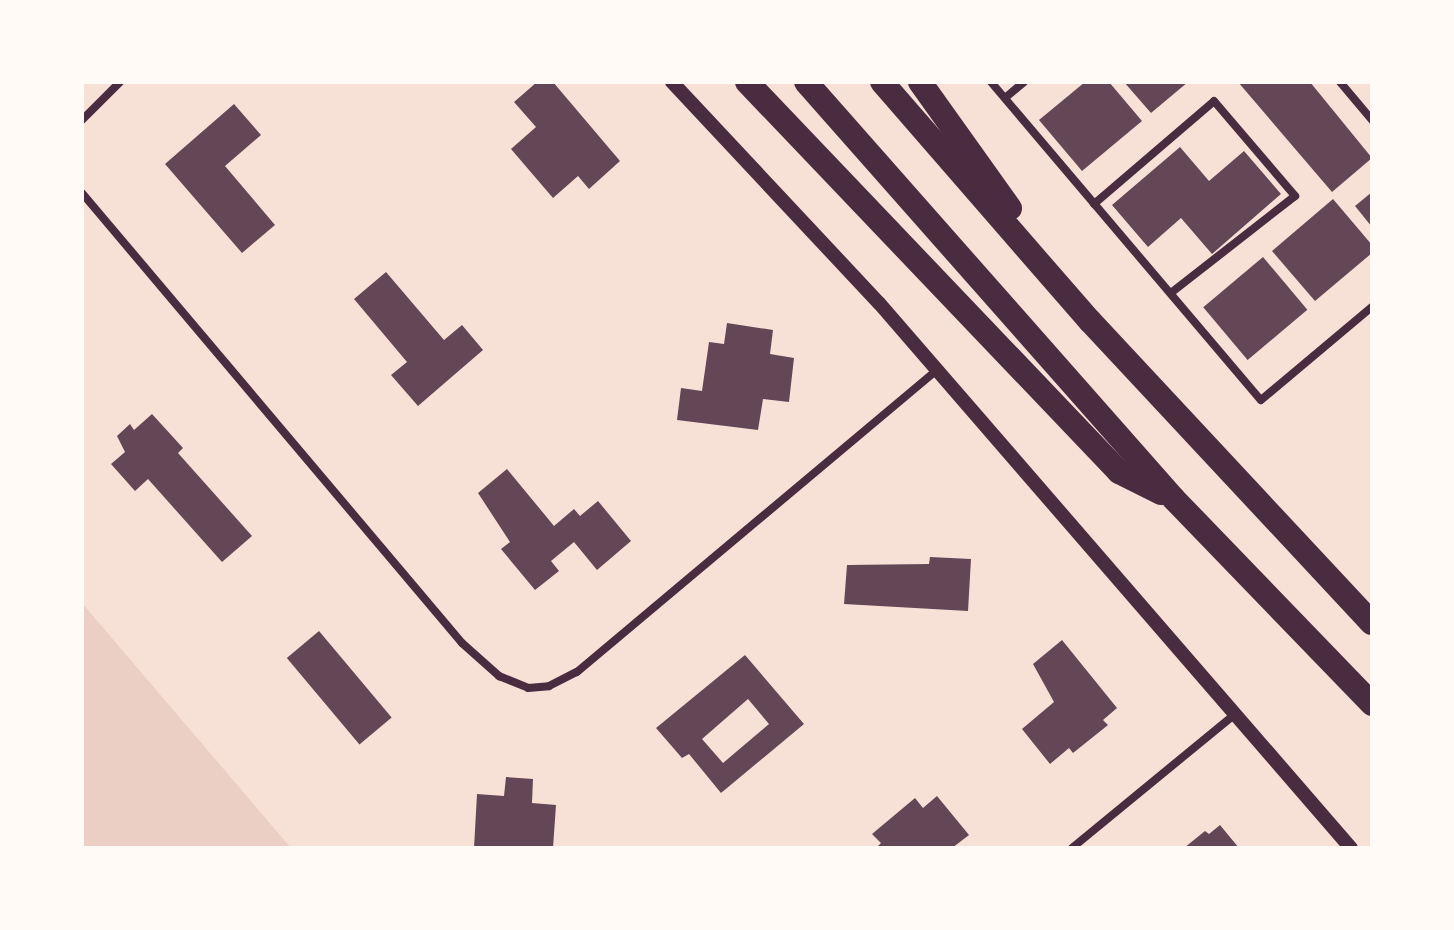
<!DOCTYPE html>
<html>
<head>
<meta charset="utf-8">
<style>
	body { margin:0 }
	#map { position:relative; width:1454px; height:930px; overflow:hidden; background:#f7e1d7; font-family:Literata,serif }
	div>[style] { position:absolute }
	.green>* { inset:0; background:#ebcfc5 }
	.building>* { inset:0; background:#644757; transform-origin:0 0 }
	.minor>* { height:8px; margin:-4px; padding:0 4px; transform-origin:4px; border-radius:4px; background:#4a2c40 }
	.tertiary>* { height:14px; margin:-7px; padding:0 7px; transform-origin:7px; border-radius:7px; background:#4a2c40 }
	.motorway>* { height:24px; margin:-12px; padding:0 12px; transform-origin:12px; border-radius:12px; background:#4a2c40 }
	span { translate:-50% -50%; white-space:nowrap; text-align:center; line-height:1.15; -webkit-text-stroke:8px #fffaf5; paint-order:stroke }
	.frame { position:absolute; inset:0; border:84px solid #fffaf5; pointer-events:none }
</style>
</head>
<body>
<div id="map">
	<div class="green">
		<i style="clip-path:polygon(82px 603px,291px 848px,82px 848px)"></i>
	</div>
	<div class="building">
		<i style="clip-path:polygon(537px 82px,553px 82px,620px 161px,589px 189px,578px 176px,553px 198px,511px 149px,536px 127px,514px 102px)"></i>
		<i style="clip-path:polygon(1085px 82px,1109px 82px,1142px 121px,1082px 171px,1039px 120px)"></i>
		<i style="clip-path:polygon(1124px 82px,1188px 82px,1151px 113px)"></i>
		<i style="clip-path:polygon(1238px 82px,1310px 82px,1372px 158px,1332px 192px)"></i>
		<i style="clip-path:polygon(234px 104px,261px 135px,225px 166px,275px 225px,242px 253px,165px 164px)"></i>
		<i style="clip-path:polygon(1180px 147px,1209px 181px,1244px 151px,1281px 194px,1212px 254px,1181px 218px,1148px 247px,1112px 205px)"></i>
		<i style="clip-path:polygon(1372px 192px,1372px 227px,1355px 206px)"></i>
		<i style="clip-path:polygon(1333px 199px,1372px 245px,1372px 253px,1315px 301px,1272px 251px)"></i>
		<i style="left:1263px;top:257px;width:69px;height:78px;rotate:50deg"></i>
		<i style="clip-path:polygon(386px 272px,444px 340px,462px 325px,483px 350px,418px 406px,391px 375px,407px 362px,354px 299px)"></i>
		<i style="clip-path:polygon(727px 323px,773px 330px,770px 354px,794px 358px,789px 402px,763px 399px,758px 430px,677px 420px,681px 388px,702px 391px,709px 342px,724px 344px)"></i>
		<i style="clip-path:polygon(152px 414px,183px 448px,178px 453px,252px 536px,222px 562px,148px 479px,135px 491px,111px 464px,125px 452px,117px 436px,130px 424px,134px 430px)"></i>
		<i style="clip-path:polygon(507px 469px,554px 526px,574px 509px,580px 516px,598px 501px,631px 541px,597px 570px,574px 542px,551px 561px,559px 571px,535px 590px,501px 549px,510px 542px,478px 493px)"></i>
		<i style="clip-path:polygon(930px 557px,971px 559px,968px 611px,844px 604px,847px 565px,929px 564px)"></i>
		<i style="left:319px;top:631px;width:113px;height:42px;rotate:50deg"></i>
		<i style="clip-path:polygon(1062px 640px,1117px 708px,1103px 720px,1108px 725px,1073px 753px,1069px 748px,1050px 764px,1022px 729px,1054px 702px,1033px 664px)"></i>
		<i style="clip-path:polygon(evenodd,745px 655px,804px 724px,721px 793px,689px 754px,682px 758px,656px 728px,745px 655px,748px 699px,769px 724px,723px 763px,702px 739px,748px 699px)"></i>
		<i style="clip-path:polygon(506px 777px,533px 779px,532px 803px,556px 805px,553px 848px,474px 848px,477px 794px,504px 796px)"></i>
		<i style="clip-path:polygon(937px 796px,969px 835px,952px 848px,876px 848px,881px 843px,872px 834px,915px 798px,923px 808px)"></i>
		<i style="clip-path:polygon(1220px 825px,1239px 848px,1184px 848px,1205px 831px,1209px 834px)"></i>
	</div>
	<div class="minor">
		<i style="left:991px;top:82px;width:417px;rotate:49.7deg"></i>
		<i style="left:1261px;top:400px;width:145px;rotate:-40deg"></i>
		<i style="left:1340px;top:82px;width:50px;rotate:49.9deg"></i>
		<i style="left:1005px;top:98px;width:25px;rotate:-40deg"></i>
		<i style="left:82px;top:120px;width:54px;rotate:-45deg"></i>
		<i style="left:82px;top:193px;width:589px;rotate:49.82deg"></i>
		<i style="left:462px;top:643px;width:50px;rotate:41.7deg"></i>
		<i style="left:499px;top:676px;width:31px;rotate:22deg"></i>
		<i style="left:528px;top:688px;width:21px;rotate:-5deg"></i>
		<i style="left:549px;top:686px;width:31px;rotate:-27deg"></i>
		<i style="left:577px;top:672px;width:471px;rotate:-40deg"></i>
		<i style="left:1094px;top:204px;width:158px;rotate:-40.6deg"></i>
		<i style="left:1214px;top:101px;width:125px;rotate:49.5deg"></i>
		<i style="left:1295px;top:196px;width:157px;rotate:142deg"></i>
		<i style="left:1072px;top:848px;width:211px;rotate:-39.4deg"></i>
	</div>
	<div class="tertiary">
		<i style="left:672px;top:82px;width:303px;rotate:46.9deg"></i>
		<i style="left:879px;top:303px;width:721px;rotate:49.11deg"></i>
	</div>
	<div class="motorway">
		<i style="left:747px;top:82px;width:539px;rotate:46.35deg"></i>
		<i style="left:1119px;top:472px;width:47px;rotate:26.6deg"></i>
		<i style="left:806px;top:82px;width:556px;rotate:48.57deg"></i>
		<i style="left:1174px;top:499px;width:285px;rotate:46deg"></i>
		<i style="left:882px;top:82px;width:317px;rotate:49deg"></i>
		<i style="left:1090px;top:321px;width:413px;rotate:47deg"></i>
		<i style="left:920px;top:82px;width:155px;rotate:54.5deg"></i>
	</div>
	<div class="frame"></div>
</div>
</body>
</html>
